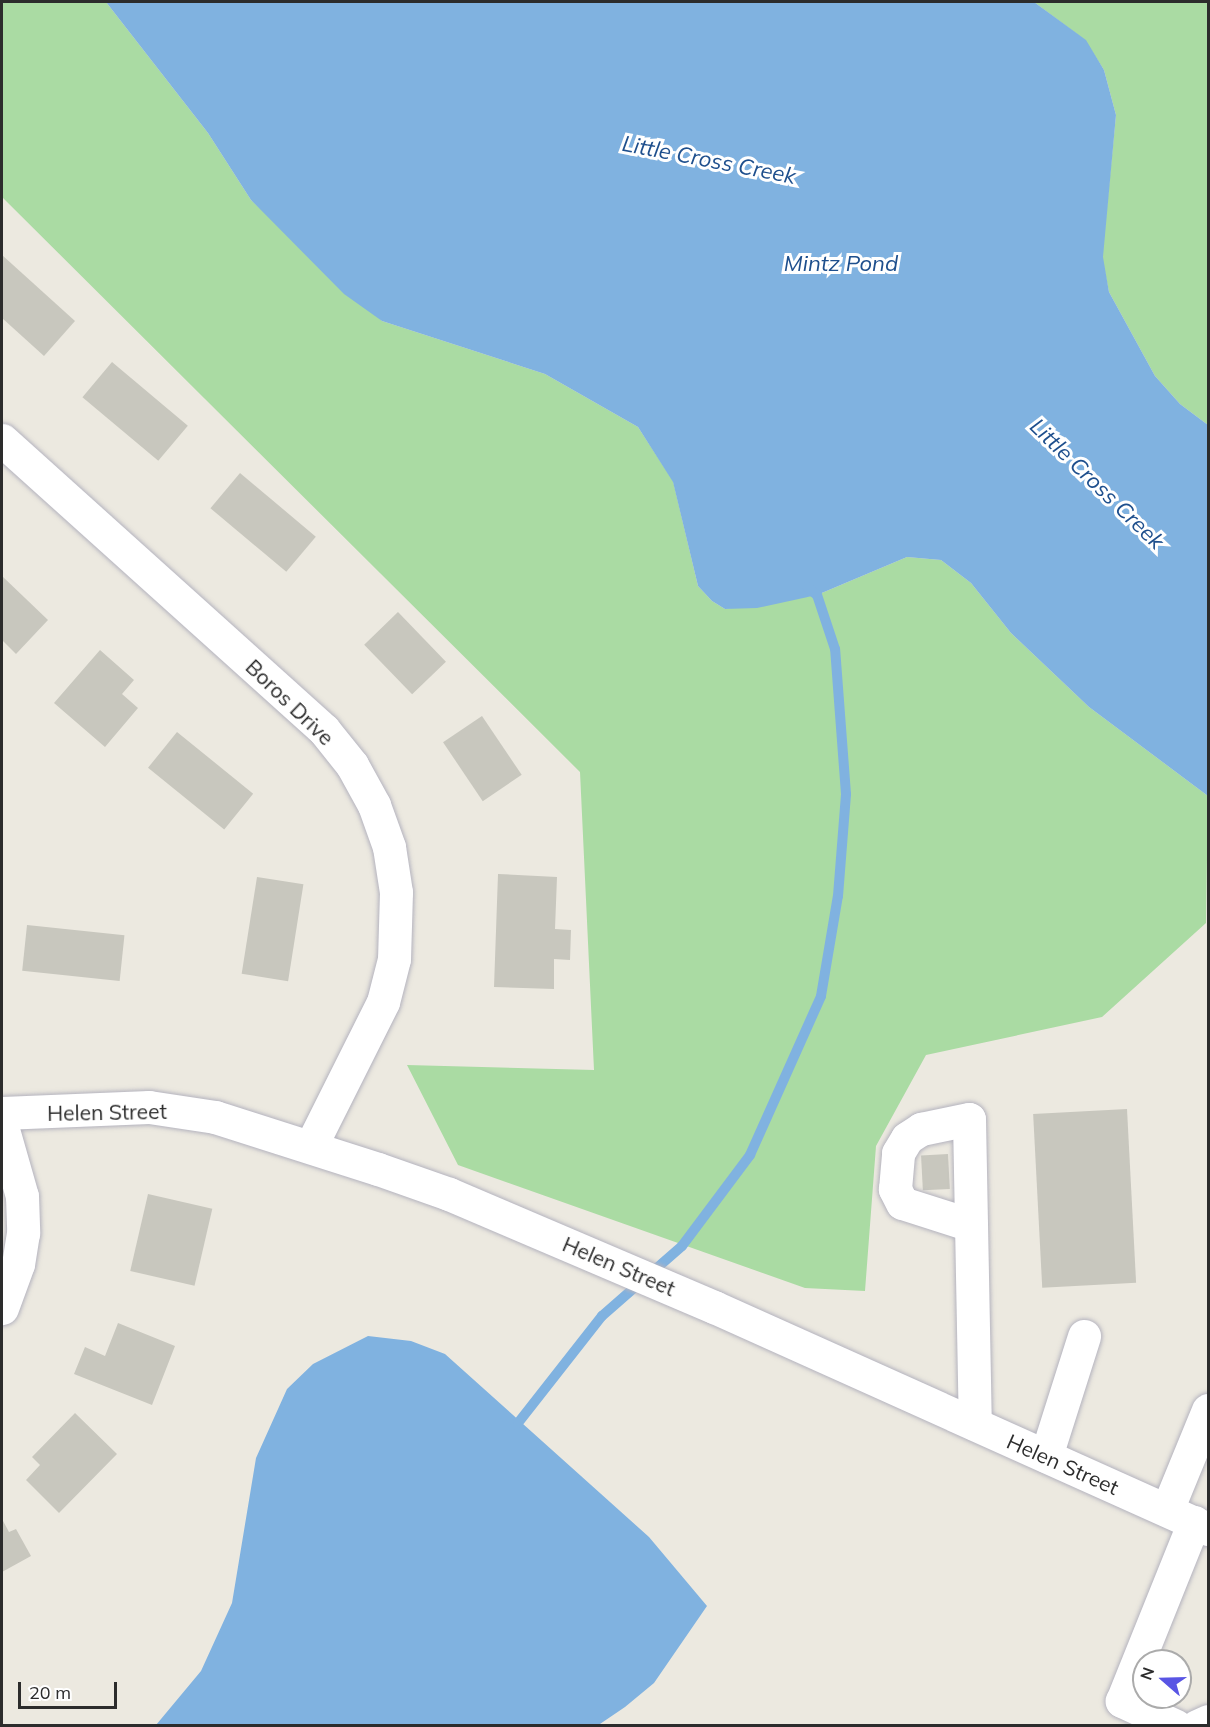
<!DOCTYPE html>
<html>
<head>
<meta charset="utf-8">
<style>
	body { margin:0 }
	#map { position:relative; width:1210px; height:1727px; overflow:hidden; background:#ece9e0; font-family:Mulish,sans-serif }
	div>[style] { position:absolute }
	.green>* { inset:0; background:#aadba3 }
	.water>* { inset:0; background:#80b2e0 }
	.stream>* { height:10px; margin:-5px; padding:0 5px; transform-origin:5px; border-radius:5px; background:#80b2e0 }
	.building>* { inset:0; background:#c8c7be; transform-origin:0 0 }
	.roads { filter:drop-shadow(0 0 2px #b4b3be) drop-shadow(0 0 2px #b4b3be) }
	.minor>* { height:33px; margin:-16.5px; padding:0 16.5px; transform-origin:16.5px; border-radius:16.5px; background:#fff }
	span { translate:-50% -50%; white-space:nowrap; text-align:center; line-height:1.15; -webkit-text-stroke:6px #fff; paint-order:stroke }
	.street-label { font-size:21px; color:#2c2c2c }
	.water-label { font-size:22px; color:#1e4f8d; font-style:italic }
	.frame { position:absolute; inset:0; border:3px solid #2c2c2c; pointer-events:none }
	.north { position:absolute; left:1132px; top:1649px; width:60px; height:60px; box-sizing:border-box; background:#fff; border:2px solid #ababab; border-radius:50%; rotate:290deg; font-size:16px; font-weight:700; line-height:24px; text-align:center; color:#2c2c2c }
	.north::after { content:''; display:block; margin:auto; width:21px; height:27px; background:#5955e4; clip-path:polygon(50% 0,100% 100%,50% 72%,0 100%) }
	.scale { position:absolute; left:18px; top:1682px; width:99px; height:27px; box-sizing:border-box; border:3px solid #2c2c2c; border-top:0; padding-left:8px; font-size:18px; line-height:21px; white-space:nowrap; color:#2c2c2c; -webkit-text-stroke:4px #fff; paint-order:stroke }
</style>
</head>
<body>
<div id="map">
	<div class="green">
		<i style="clip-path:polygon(2px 2px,106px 2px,208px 133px,251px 200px,382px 321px,545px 374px,638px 427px,673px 481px,698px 586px,712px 601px,725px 609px,817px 595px,907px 557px,941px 560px,971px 583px,1011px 633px,1089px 707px,1208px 796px,1206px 923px,1102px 1017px,926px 1055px,876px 1146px,865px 1291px,805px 1288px,458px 1165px,407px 1065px,594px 1070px,580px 772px,2px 197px)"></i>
		<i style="clip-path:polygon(1034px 2px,1208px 2px,1208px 425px,1180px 404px,1155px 376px,1109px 292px,1102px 257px,1116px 115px,1104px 70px,1085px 40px)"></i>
	</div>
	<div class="water">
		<i style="clip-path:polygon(106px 2px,1034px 2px,1086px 40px,1104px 70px,1116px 115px,1103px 257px,1109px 292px,1155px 376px,1180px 404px,1208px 425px,1208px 796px,1089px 707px,1011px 633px,971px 583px,941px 560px,907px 557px,817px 595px,757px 608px,725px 609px,712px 601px,698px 586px,673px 482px,638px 427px,545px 374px,382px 321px,344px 294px,251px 200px,208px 133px)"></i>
		<i style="clip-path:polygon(368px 1336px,411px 1341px,445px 1354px,649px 1537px,707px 1606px,654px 1683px,625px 1707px,597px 1726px,156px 1725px,201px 1671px,232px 1603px,256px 1458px,287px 1389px,313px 1364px)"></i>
	</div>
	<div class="stream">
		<i style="left:505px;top:1426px;width:13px;rotate:-13deg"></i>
		<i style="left:518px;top:1423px;width:136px;rotate:-51.9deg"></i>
		<i style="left:602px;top:1316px;width:106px;rotate:-41.2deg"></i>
		<i style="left:682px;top:1246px;width:114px;rotate:-53.2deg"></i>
		<i style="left:750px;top:1155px;width:174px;rotate:-65.9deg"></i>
		<i style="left:821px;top:996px;width:101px;rotate:-80.4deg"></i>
		<i style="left:838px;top:896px;width:102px;rotate:-85.5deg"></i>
		<i style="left:846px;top:794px;width:145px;rotate:-94.3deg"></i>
		<i style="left:835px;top:649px;width:57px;rotate:-108.4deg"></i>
		<i style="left:817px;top:595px;width:13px;rotate:-141deg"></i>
	</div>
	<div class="building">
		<i style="clip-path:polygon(2px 255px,75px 321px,44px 356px,2px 318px)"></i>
		<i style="left:112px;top:362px;width:99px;height:46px;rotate:40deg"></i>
		<i style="left:240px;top:473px;width:99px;height:46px;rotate:40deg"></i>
		<i style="clip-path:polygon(2px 576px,48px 620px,16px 654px,2px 640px)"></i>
		<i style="left:398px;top:612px;width:69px;height:47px;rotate:46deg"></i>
		<i style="clip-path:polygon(100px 650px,134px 680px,122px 694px,138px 708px,105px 747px,54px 703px)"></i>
		<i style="left:482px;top:716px;width:71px;height:47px;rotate:56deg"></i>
		<i style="left:177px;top:732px;width:98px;height:46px;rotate:39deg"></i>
		<i style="clip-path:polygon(498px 874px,557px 877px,555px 929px,571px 930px,570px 960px,554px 959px,554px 989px,494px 987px)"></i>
		<i style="left:257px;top:877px;width:47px;height:98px;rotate:9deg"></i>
		<i style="left:27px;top:925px;width:98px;height:46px;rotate:6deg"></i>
		<i style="left:1127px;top:1109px;width:174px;height:94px;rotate:87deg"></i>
		<i style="left:948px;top:1154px;width:35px;height:27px;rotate:87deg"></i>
		<i style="left:148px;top:1194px;width:66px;height:79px;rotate:13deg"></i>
		<i style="clip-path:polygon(118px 1323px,175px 1346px,152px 1405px,74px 1374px,85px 1347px,105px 1356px)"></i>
		<i style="clip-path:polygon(75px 1413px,117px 1454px,59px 1513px,26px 1480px,40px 1465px,32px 1457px)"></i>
		<i style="clip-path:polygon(2px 1519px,9px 1532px,16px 1529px,31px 1556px,2px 1572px)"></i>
	</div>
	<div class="roads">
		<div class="minor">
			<i style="left:2px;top:440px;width:433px;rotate:42deg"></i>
			<i style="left:324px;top:730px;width:45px;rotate:51.3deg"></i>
			<i style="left:352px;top:765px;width:46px;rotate:61.2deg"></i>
			<i style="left:374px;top:805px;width:45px;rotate:70.3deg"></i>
			<i style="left:389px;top:847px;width:46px;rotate:81.2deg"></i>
			<i style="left:396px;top:892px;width:67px;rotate:91.7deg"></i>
			<i style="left:394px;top:959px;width:44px;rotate:104.3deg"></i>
			<i style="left:383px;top:1002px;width:161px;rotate:116.6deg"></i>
			<i style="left:2px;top:1113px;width:147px;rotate:-2.3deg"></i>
			<i style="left:149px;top:1107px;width:67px;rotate:8.6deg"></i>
			<i style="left:215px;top:1117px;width:171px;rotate:17.7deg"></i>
			<i style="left:378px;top:1169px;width:75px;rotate:19.4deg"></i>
			<i style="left:449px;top:1194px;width:288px;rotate:23.1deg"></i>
			<i style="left:714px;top:1307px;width:542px;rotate:24.2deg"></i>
			<i style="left:2px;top:1126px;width:73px;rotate:74.1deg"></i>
			<i style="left:22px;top:1196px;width:37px;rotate:88deg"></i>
			<i style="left:23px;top:1233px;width:31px;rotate:99deg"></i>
			<i style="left:18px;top:1264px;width:47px;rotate:110deg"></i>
			<i style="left:971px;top:1225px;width:72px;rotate:-162.3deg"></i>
			<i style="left:902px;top:1203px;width:16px;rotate:-117deg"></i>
			<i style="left:895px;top:1189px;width:36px;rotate:-85deg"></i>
			<i style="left:898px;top:1153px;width:17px;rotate:-59deg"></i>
			<i style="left:907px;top:1138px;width:17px;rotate:-33deg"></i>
			<i style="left:921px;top:1129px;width:49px;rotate:-11.8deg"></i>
			<i style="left:969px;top:1119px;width:305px;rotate:88.9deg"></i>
			<i style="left:1046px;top:1456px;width:126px;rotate:-72.4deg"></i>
			<i style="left:1167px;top:1510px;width:108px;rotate:-67.7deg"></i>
			<i style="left:1176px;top:1726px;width:60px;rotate:-155.2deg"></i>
			<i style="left:1122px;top:1701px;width:193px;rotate:-68.1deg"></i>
			<i style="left:1197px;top:1726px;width:12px;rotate:-24deg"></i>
		</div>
	</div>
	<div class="street-label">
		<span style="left:290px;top:702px;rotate:44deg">Boros Drive</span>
		<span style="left:107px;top:1112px;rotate:-1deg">Helen Street</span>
		<span style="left:619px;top:1266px;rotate:23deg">Helen Street</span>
		<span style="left:1063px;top:1464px;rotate:24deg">Helen Street</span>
	</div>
	<div class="water-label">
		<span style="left:709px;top:160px;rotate:11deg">Little Cross Creek</span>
		<span style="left:841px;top:264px">Mintz Pond</span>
		<span style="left:1097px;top:484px;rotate:44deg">Little Cross Creek</span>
	</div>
	<div class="frame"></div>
	<div class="north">N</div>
	<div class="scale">20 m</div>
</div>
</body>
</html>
